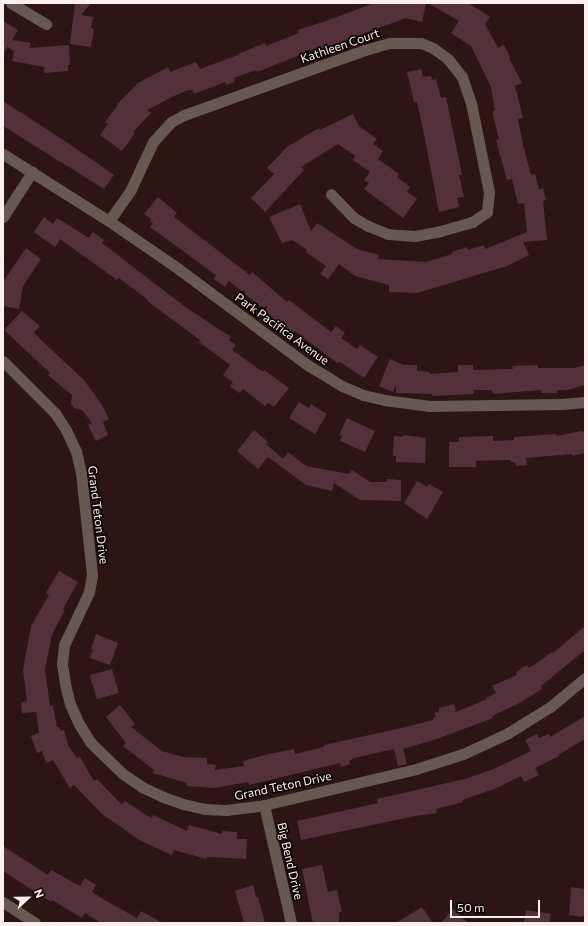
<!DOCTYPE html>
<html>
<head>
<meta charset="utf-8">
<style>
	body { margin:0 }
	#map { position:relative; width:588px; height:926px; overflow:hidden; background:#2d1515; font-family:Commissioner,sans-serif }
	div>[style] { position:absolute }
	.building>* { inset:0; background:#53313a; transform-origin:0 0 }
	.minor>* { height:11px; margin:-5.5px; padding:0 5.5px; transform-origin:5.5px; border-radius:5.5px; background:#685852 }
	.tertiary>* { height:11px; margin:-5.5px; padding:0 5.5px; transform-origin:5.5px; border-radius:5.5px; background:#685852 }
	span { translate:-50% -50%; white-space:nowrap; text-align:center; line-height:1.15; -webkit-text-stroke:3.5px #0e0505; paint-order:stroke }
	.street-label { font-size:12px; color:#fdefee }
	.frame { position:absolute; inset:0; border:4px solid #fdefee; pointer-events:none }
	.north { position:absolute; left:8px; top:878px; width:40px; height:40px; -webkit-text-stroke:3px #0e0505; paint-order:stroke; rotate:68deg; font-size:11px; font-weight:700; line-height:16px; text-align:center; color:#fdefee }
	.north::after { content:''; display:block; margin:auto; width:14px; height:18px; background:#fdefee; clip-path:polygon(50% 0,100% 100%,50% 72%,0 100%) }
	.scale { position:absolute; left:450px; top:900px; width:90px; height:18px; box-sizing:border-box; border:2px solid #fdefee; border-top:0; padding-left:5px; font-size:12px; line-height:14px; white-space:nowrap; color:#fdefee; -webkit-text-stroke:3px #0e0505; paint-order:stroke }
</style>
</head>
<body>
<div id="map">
	<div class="building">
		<i style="clip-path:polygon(75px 3px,91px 3px,81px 15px,93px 17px,91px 28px,94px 29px,91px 47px,70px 44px)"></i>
		<i style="clip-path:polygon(374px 3px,426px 3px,422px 22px,406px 18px,316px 51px,315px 49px,257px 72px,256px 70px,234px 78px,235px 82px,226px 85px,225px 82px,194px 94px,192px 90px,188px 90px,174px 96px,147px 110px,151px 113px,133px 132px,135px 133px,122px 151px,100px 135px,108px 124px,105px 122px,118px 105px,117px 104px,138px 83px,168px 67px,170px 72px,196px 62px,200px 69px,238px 55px,238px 54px,265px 43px,266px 46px,299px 33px,298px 30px,326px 21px)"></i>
		<i style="clip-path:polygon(428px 3px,468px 3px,490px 17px,485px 24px,498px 48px,504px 45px,510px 57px,509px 58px,522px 83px,515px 86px,523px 118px,518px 119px,523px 145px,531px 175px,535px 174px,539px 190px,543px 188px,546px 200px,543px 201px,547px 240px,523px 242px,529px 255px,507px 266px,417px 293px,389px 292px,389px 285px,355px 276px,339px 264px,328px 279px,320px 274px,326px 266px,306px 252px,307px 250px,292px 240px,282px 243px,269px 217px,300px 204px,311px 231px,317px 223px,357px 249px,379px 255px,378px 259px,426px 262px,452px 254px,452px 252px,467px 247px,468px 250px,484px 245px,485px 249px,527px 232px,524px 203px,518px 204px,512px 179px,507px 180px,499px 151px,496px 140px,499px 139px,493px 116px,493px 111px,495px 111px,491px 87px,471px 46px,451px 33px,459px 21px)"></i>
		<i style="clip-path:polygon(3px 21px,18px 30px,12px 40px,31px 43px,29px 48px,69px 45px,70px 65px,68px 65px,68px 71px,44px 73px,44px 67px,12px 61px,14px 51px,7px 47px,3px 54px)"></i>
		<i style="clip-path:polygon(421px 69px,423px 77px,431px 76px,432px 80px,436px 79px,441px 98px,446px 97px,462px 175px,459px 175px,464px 197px,457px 198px,459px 207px,439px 212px,423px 129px,417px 102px,414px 102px,407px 72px)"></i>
		<i style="clip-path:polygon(3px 101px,71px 145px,114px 175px,104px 189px,3px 126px)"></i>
		<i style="clip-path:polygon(353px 114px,359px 126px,377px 139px,373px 144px,383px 151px,378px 159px,399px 174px,397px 177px,410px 187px,407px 192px,417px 199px,403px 218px,364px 189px,369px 183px,364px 180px,370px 172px,353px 160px,355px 156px,338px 144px,301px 167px,304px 170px,265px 212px,251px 198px,274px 174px,267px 168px,287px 147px,319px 128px,320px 130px)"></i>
		<i style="clip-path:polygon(158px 197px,177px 213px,174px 217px,250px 275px,252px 272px,287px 302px,289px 300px,331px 332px,336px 326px,345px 333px,341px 338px,357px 349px,360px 345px,378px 357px,364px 378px,340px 362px,337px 363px,295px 331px,293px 333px,283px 325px,282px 327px,272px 319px,273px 317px,229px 281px,225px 287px,214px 279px,216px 275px,150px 227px,153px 223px,150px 221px,151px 219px,144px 214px)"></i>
		<i style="clip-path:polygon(44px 217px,53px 224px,57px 218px,89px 238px,93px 232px,104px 240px,102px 243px,184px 306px,231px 337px,229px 340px,236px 345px,232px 350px,263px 372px,264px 370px,289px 388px,274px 407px,268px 403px,265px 406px,243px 389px,239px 393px,230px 386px,233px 382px,223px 375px,230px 365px,199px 342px,200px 340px,147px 301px,148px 300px,119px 278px,117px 280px,60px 239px,55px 247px,34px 232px)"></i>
		<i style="clip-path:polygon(26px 248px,41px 259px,23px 286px,19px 309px,3px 306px,4px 280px)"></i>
		<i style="clip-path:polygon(22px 311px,40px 326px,34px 332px,40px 339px,84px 380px,102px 405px,109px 419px,103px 422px,108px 435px,96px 441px,88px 425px,92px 423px,82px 410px,74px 408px,71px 404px,72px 395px,48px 375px,50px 373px,4px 330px)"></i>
		<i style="clip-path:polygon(390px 359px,404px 365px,417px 365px,417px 371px,430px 372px,430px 374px,458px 372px,458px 365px,473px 365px,473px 370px,513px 369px,512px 366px,538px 365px,538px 368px,575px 368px,585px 365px,585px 385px,567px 390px,557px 390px,557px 393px,542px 393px,541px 390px,493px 394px,492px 390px,474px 390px,474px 394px,432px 396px,432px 394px,396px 393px,396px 385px,393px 392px,379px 386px)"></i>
		<i style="clip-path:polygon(299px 402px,309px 408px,311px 404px,327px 414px,315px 434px,289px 418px)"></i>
		<i style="clip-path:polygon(347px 418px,375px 431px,365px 452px,340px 441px,342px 436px,339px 435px)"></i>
		<i style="clip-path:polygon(254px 430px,268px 442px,266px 444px,283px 459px,288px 452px,306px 466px,349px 474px,352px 470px,370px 482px,387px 482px,387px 479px,401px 480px,401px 501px,360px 500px,334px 483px,332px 491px,306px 485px,268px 457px,258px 469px,237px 451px)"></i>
		<i style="clip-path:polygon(581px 431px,585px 432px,585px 453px,572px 456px,572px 454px,526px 458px,527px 465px,516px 466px,515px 462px,511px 462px,511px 460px,476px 461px,476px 467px,449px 467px,449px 442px,459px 442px,459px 437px,493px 436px,493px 441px,514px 440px,514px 437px,556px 434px,557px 436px)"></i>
		<i style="clip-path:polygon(403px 435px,426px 438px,425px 463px,396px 462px,396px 456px,393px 456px,394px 436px,403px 437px)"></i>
		<i style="clip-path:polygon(417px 481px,427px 487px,429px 484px,443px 492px,427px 519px,404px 503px)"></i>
		<i style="clip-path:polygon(59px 571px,78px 582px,63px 609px,65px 610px,52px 634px,45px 669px,50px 706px,53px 706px,57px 727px,59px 727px,61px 731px,64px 730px,68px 745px,77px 758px,80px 757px,94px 781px,97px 779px,122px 805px,125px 801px,151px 818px,153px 815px,187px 831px,189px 825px,222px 834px,222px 831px,237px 832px,237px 839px,247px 839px,246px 859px,207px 857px,206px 859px,174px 850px,172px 855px,141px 841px,102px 814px,74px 785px,70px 788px,53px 760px,46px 763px,42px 751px,37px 753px,31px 736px,39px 733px,36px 712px,22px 713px,21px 702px,27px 701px,23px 670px,31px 626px,49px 595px,46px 593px)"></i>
		<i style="clip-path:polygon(585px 626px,585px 650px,541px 686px,542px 689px,518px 704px,492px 716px,493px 718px,437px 739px,403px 749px,407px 764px,398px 766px,394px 749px,354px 758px,349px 761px,350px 764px,341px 767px,340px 763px,249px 785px,248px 782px,214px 788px,187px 786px,187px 783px,153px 773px,154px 770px,123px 746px,126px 743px,106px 717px,120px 705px,135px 724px,131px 727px,162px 751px,183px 757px,207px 758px,207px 764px,216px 765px,215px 770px,244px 766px,243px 761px,269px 754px,294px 749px,295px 754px,324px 747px,324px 745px,410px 726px,433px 720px,433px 718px,436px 717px,434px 713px,439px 711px,439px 708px,454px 704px,456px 712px,487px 699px,486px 698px,496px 693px,492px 686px,517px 675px,516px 672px,527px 665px,529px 668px,552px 652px,553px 653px)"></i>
		<i style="clip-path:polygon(96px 634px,118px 643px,110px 665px,90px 658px,93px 650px,91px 649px)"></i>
		<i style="left:112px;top:669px;width:25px;height:23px;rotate:74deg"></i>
		<i style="clip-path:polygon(585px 716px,585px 739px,558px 755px,559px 756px,535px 768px,539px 775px,524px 782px,521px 776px,497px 788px,462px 800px,463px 802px,436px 809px,437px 813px,415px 816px,301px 840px,297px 821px,378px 803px,377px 799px,465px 779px,496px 768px,531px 751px,525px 740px,537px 734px,539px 738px,549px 734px,550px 737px)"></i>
		<i style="clip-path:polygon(3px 846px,48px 875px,51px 870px,80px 886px,85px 878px,96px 885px,92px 892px,108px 902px,137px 918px,141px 911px,163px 923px,101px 923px,85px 913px,82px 918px,52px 900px,51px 902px,3px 871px)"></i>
		<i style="clip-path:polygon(322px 865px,328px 892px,337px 890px,342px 912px,339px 912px,339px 923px,313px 923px,302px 869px)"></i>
		<i style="clip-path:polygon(253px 885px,256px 897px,258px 897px,265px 923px,244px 923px,235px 891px)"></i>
		<i style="clip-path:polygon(571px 887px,585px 889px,585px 912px,583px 917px,569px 915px)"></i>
		<i style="clip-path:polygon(422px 907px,433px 923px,396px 923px)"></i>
		<i style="clip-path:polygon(453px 909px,468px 923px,441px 923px)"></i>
		<i style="clip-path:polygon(526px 910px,551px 914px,549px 923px,524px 923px)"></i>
	</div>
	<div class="minor">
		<i style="left:11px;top:3px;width:41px;rotate:31deg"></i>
		<i style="left:3px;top:154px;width:125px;rotate:32.3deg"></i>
		<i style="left:109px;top:221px;width:81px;rotate:34.5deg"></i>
		<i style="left:176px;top:267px;width:162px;rotate:36.7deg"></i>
		<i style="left:306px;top:364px;width:42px;rotate:31.4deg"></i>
		<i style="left:342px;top:386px;width:23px;rotate:23deg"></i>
		<i style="left:363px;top:395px;width:22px;rotate:13deg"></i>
		<i style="left:384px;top:400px;width:46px;rotate:7.4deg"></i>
		<i style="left:430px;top:406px;width:132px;rotate:-0.9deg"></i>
		<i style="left:562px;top:404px;width:23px;rotate:-5deg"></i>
		<i style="left:3px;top:217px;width:54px;rotate:-57.2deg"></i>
		<i style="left:109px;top:221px;width:39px;rotate:-55deg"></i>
		<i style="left:131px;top:189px;width:52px;rotate:-64.9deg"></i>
		<i style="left:153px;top:142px;width:27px;rotate:-48deg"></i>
		<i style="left:171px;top:122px;width:15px;rotate:-28deg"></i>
		<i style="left:184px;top:115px;width:192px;rotate:-19.8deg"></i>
		<i style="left:365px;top:50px;width:26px;rotate:-16deg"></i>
		<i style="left:390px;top:43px;width:31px"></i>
		<i style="left:421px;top:43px;width:13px;rotate:23deg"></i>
		<i style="left:433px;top:48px;width:19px;rotate:36deg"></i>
		<i style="left:448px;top:59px;width:23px;rotate:52deg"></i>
		<i style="left:462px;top:77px;width:28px;rotate:71deg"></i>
		<i style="left:471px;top:103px;width:91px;rotate:78.6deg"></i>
		<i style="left:489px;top:192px;width:20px;rotate:96deg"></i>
		<i style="left:487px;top:212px;width:18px;rotate:146deg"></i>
		<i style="left:472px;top:222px;width:32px;rotate:164deg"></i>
		<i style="left:441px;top:231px;width:26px;rotate:169deg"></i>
		<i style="left:415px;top:236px;width:27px;rotate:-176deg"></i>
		<i style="left:388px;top:234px;width:22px;rotate:-158deg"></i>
		<i style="left:368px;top:226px;width:16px;rotate:-150deg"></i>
		<i style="left:354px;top:218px;width:33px;rotate:-134deg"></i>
		<i style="left:3px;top:361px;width:74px;rotate:45deg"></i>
		<i style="left:55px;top:413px;width:20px;rotate:57deg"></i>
		<i style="left:66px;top:430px;width:23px;rotate:65deg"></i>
		<i style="left:76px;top:451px;width:23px;rotate:77deg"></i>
		<i style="left:81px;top:473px;width:103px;rotate:83.8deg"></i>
		<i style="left:92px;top:575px;width:17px;rotate:100deg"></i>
		<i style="left:89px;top:592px;width:59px;rotate:115.3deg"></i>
		<i style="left:64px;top:645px;width:19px;rotate:96deg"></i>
		<i style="left:62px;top:664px;width:20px;rotate:81deg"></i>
		<i style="left:65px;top:684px;width:21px;rotate:76deg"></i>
		<i style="left:70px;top:704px;width:22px;rotate:66deg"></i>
		<i style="left:79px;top:724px;width:22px;rotate:58deg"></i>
		<i style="left:91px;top:743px;width:45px;rotate:44.1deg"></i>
		<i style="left:123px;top:774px;width:23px;rotate:34deg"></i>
		<i style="left:142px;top:787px;width:23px;rotate:25deg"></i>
		<i style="left:163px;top:797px;width:21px;rotate:19deg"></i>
		<i style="left:183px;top:804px;width:23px;rotate:13deg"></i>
		<i style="left:205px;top:809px;width:21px;rotate:3deg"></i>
		<i style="left:226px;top:810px;width:38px;rotate:-7deg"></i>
		<i style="left:264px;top:805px;width:156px;rotate:-13.3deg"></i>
		<i style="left:416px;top:769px;width:49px;rotate:-17.7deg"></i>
		<i style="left:463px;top:754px;width:50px;rotate:-25deg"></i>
		<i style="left:508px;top:733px;width:49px;rotate:-31.8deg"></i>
		<i style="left:550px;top:707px;width:45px;rotate:-39.6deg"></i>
		<i style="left:264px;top:805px;width:121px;rotate:77.1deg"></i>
	</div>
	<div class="tertiary">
		<i style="left:3px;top:902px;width:38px;rotate:33deg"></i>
	</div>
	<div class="street-label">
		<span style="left:340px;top:46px;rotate:-19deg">Kathleen Court</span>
		<span style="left:282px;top:329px;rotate:36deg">Park Pacifica Avenue</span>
		<span style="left:98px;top:515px;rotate:83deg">Grand Teton Drive</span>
		<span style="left:283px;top:786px;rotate:-12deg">Grand Teton Drive</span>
		<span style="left:290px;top:861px;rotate:77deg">Big Bend Drive</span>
	</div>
	<div class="frame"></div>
	<div class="north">N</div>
	<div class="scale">50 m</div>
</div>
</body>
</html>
